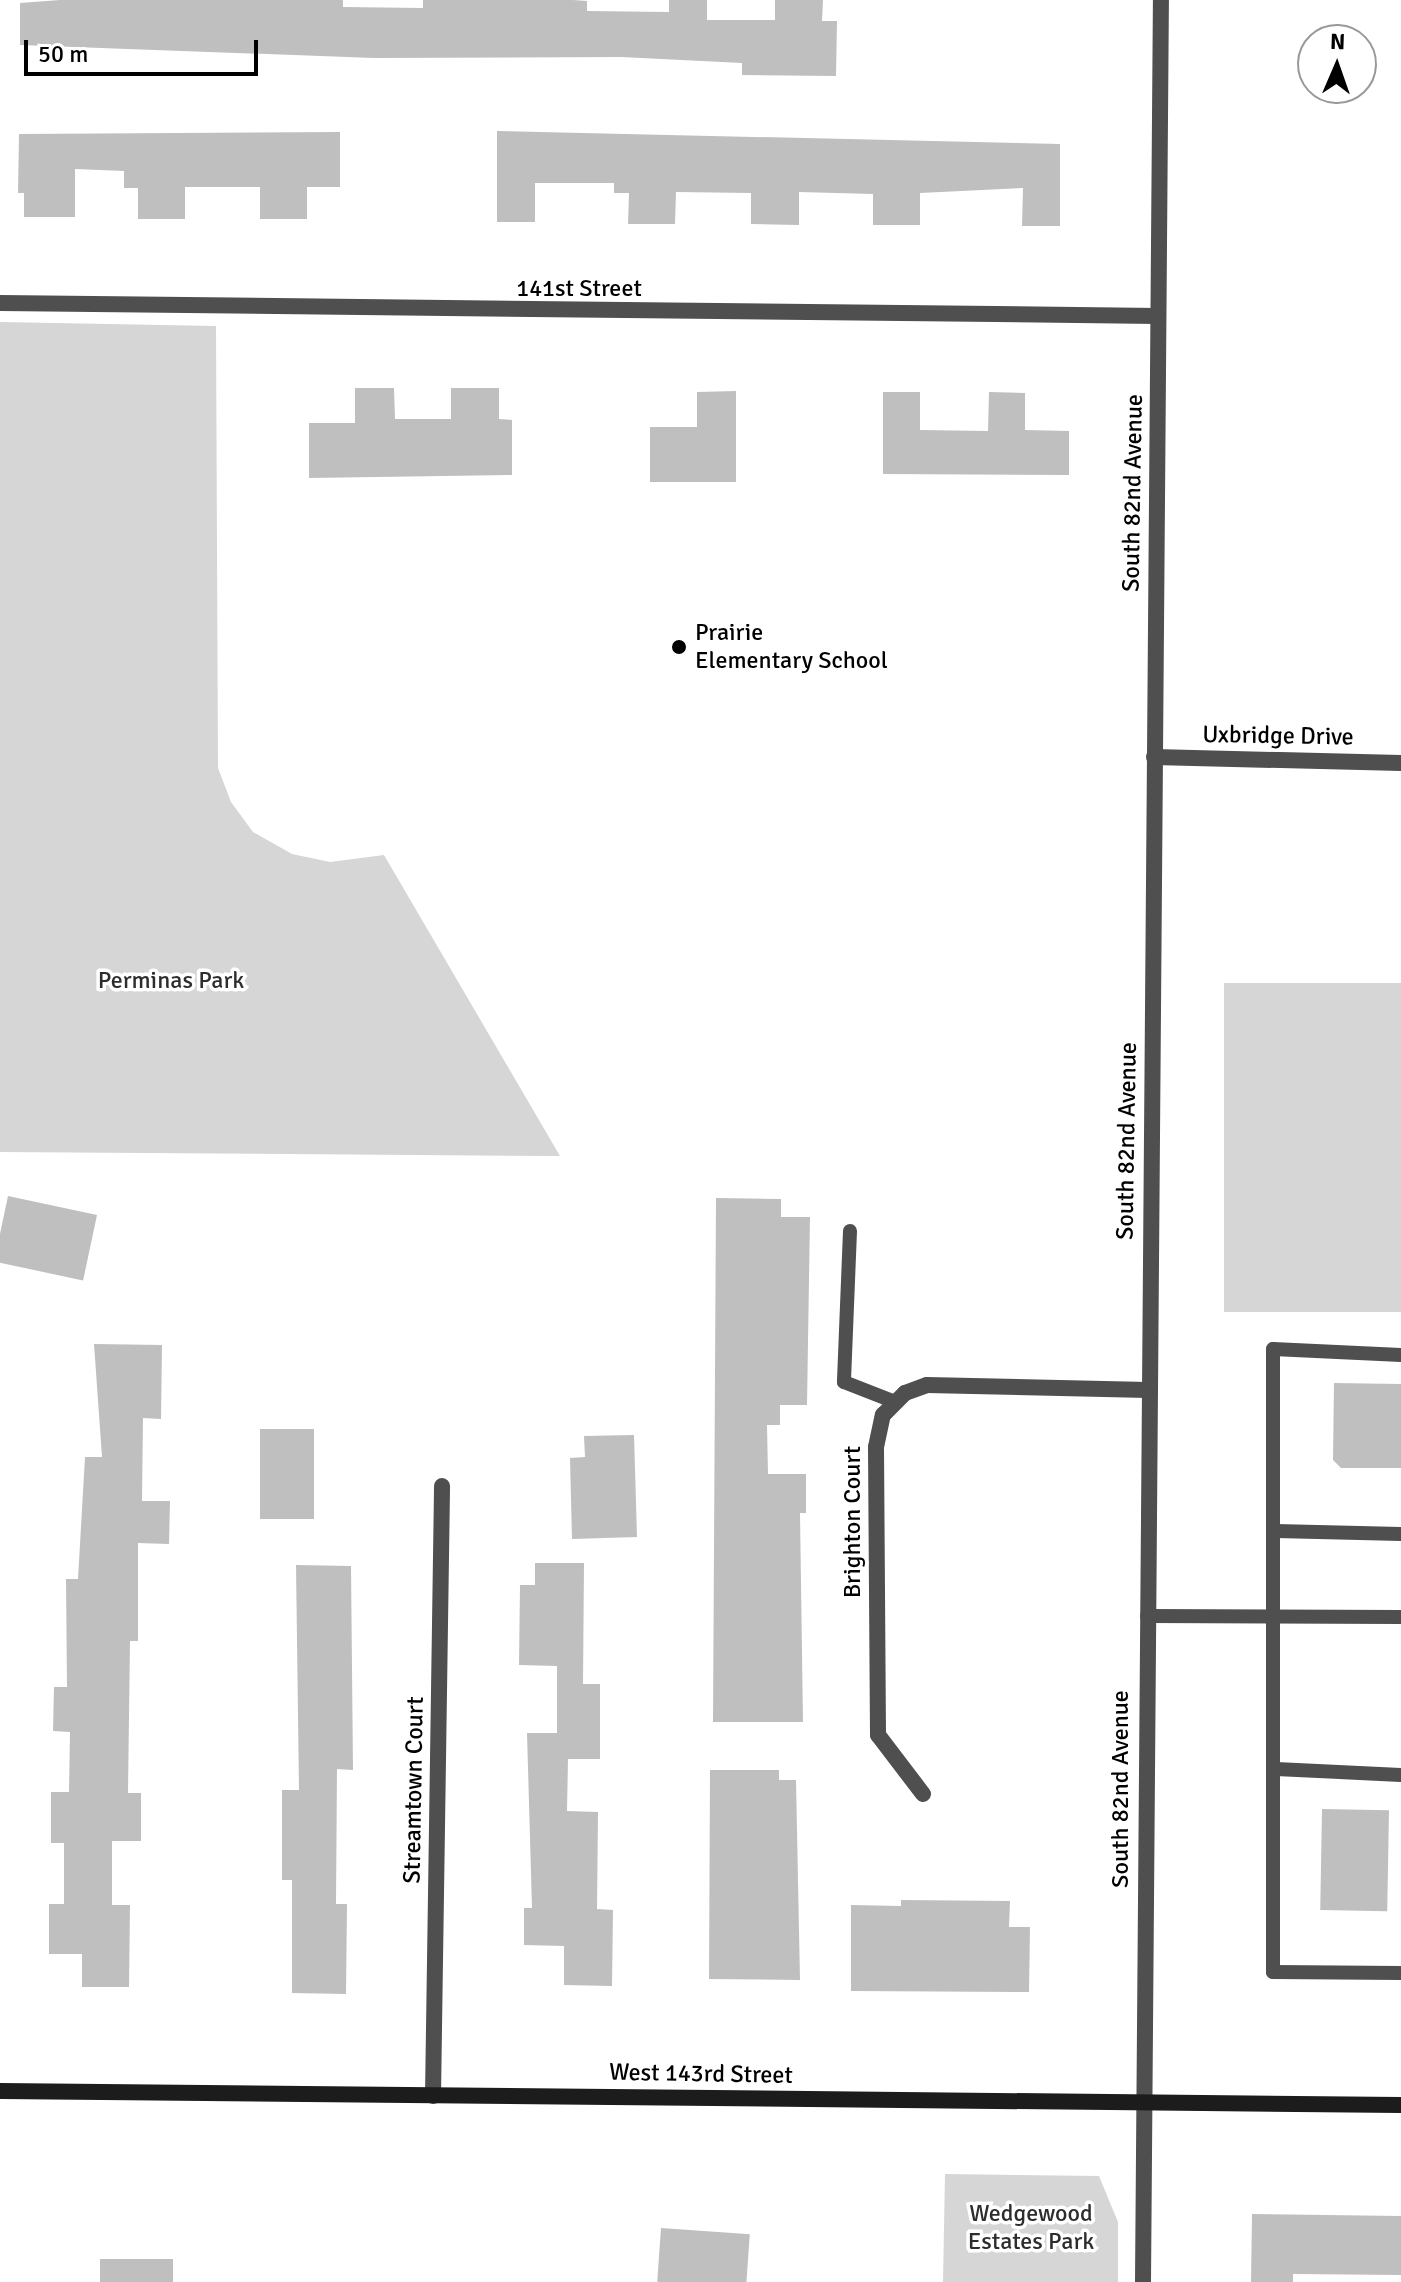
<!DOCTYPE html>
<html>
<head>
<meta charset="utf-8">
<style>
	body { margin:0 }
	#map { position:relative; width:1401px; height:2282px; overflow:hidden; background:#fff; font-family:Signika,sans-serif }
	div>[style] { position:absolute }
	.green>* { inset:0; background:#d6d6d6; transform-origin:0 0 }
	.building>* { inset:0; background:#bfbfbf; transform-origin:0 0 }
	.service>* { height:14px; margin:-7px; padding:0 7px; transform-origin:7px; border-radius:7px; background:#4f4f4f }
	.minor>* { height:16px; margin:-8px; padding:0 8px; transform-origin:8px; border-radius:8px; background:#4f4f4f }
	.secondary>* { height:16px; margin:-8px; padding:0 8px; transform-origin:8px; border-radius:8px; background:#1c1c1c }
	.dots>* { width:22px; height:22px; translate:-50% -50%; box-sizing:border-box; border:4px solid #fff; border-radius:50% }
	span { translate:-50% -50%; white-space:nowrap; text-align:center; line-height:1.15; -webkit-text-stroke:7px #fff; paint-order:stroke }
	.street-label { font-size:24px; color:#000 }
	.poi-label { font-size:24px; color:#000 }
	.left { translate:0 -50%; text-align:left }
	.park-label { font-size:24px; color:#2d2d2d }
	.north { position:absolute; left:1297px; top:24px; width:80px; height:80px; box-sizing:border-box; background:#fff; border:2px solid #999; border-radius:50%; rotate:2deg; font-size:22px; font-weight:700; line-height:32px; text-align:center; color:#000 }
	.north::after { content:''; display:block; margin:auto; width:28px; height:36px; background:#000; clip-path:polygon(50% 0,100% 100%,50% 72%,0 100%) }
	.scale { position:absolute; left:24px; top:40px; width:234px; height:36px; box-sizing:border-box; border:4px solid #000; border-top:0; padding-left:10px; font-size:24px; line-height:28px; white-space:nowrap; color:#000; -webkit-text-stroke:6px #fff; paint-order:stroke }
</style>
</head>
<body>
<div id="map">
	<div class="green">
		<i style="clip-path:polygon(0 322px,216px 326px,218px 768px,231px 802px,253px 832px,292px 854px,330px 862px,384px 855px,560px 1156px,0 1152px)"></i>
		<i style="left:1401px;top:983px;width:329px;height:177px;rotate:90deg"></i>
		<i style="clip-path:polygon(945px 2174px,1099px 2176px,1118px 2222px,1118px 2282px,943px 2282px)"></i>
	</div>
	<div class="building">
		<i style="clip-path:polygon(60px 0,343px 0,343px 7px,423px 8px,423px 0,573px 0,587px 1px,587px 11px,669px 12px,669px 0,707px 0,707px 20px,775px 20px,775px 0,823px 0,822px 21px,837px 21px,836px 76px,742px 75px,742px 63px,621px 57px,374px 58px,20px 45px,20px 3px)"></i>
		<i style="clip-path:polygon(497px 131px,1060px 144px,1060px 226px,1022px 226px,1023px 188px,920px 193px,920px 225px,873px 225px,873px 194px,799px 192px,799px 225px,751px 224px,751px 193px,676px 192px,675px 224px,628px 224px,629px 193px,614px 193px,614px 183px,535px 183px,535px 222px,497px 222px)"></i>
		<i style="clip-path:polygon(340px 132px,340px 187px,307px 187px,307px 219px,260px 219px,260px 187px,185px 187px,185px 219px,138px 219px,138px 188px,124px 188px,124px 171px,75px 169px,75px 217px,24px 217px,24px 193px,18px 193px,19px 134px)"></i>
		<i style="clip-path:polygon(355px 388px,394px 388px,395px 419px,451px 419px,451px 388px,499px 388px,499px 419px,512px 420px,512px 475px,309px 478px,309px 423px,355px 423px)"></i>
		<i style="clip-path:polygon(736px 391px,736px 482px,650px 482px,650px 427px,697px 427px,697px 392px)"></i>
		<i style="clip-path:polygon(883px 392px,920px 392px,920px 430px,988px 431px,989px 392px,1025px 393px,1025px 430px,1069px 431px,1069px 475px,883px 474px)"></i>
		<i style="left:8px;top:1196px;width:91px;height:67px;rotate:12deg"></i>
		<i style="clip-path:polygon(716px 1198px,781px 1199px,781px 1217px,810px 1217px,807px 1405px,780px 1405px,780px 1425px,767px 1425px,768px 1474px,806px 1474px,806px 1513px,800px 1513px,803px 1722px,713px 1722px)"></i>
		<i style="clip-path:polygon(94px 1344px,162px 1345px,161px 1419px,143px 1418px,142px 1501px,170px 1501px,169px 1544px,138px 1543px,138px 1641px,130px 1641px,128px 1793px,141px 1793px,141px 1841px,112px 1841px,112px 1905px,130px 1905px,129px 1987px,82px 1987px,82px 1954px,49px 1954px,49px 1904px,64px 1904px,64px 1843px,51px 1843px,51px 1792px,69px 1792px,70px 1732px,53px 1731px,54px 1687px,67px 1687px,66px 1579px,78px 1579px,85px 1457px,102px 1457px)"></i>
		<i style="clip-path:polygon(1334px 1383px,1401px 1384px,1401px 1468px,1341px 1468px,1333px 1460px)"></i>
		<i style="left:260px;top:1429px;width:54px;height:90px"></i>
		<i style="clip-path:polygon(634px 1435px,637px 1537px,572px 1539px,570px 1458px,585px 1457px,584px 1436px)"></i>
		<i style="clip-path:polygon(535px 1563px,584px 1563px,583px 1684px,600px 1684px,600px 1759px,568px 1759px,567px 1811px,598px 1812px,597px 1909px,613px 1910px,612px 1986px,564px 1985px,564px 1946px,524px 1945px,524px 1908px,532px 1908px,527px 1733px,557px 1733px,557px 1666px,519px 1665px,520px 1585px,535px 1585px)"></i>
		<i style="clip-path:polygon(296px 1565px,351px 1566px,353px 1770px,337px 1769px,336px 1904px,347px 1904px,346px 1994px,292px 1993px,292px 1880px,282px 1880px,282px 1790px,299px 1790px)"></i>
		<i style="clip-path:polygon(710px 1770px,779px 1770px,779px 1780px,796px 1780px,800px 1980px,709px 1979px)"></i>
		<i style="left:1322px;top:1809px;width:67px;height:101px;rotate:1deg"></i>
		<i style="clip-path:polygon(901px 1900px,1010px 1901px,1009px 1927px,1030px 1927px,1029px 1992px,851px 1991px,851px 1905px,901px 1906px)"></i>
		<i style="clip-path:polygon(1252px 2214px,1401px 2216px,1401px 2275px,1293px 2274px,1293px 2282px,1251px 2282px)"></i>
		<i style="left:661px;top:2228px;width:89px;height:54px;rotate:4deg"></i>
		<i style="left:100px;top:2259px;width:73px;height:23px"></i>
	</div>
	<div class="service">
		<i style="left:850px;top:1231px;width:151px;rotate:92.3deg"></i>
		<i style="left:844px;top:1382px;width:55px;rotate:21.4deg"></i>
		<i style="left:1401px;top:1355px;width:128px;rotate:-177.3deg"></i>
		<i style="left:1273px;top:1349px;width:623px;rotate:90deg"></i>
		<i style="left:1273px;top:1972px;width:128px;rotate:0.4deg"></i>
		<i style="left:1276px;top:1531px;width:125px;rotate:1.4deg"></i>
		<i style="left:1147px;top:1616px;width:254px;rotate:0.2deg"></i>
		<i style="left:1276px;top:1769px;width:125px;rotate:2.7deg"></i>
	</div>
	<div class="minor">
		<i style="left:0;top:303px;width:1158px;rotate:0.64deg"></i>
		<i style="left:1154px;top:757px;width:247px;rotate:1.4deg"></i>
		<i style="left:923px;top:1794px;width:74px;rotate:-127.3deg"></i>
		<i style="left:878px;top:1735px;width:288px;rotate:-90.4deg"></i>
		<i style="left:876px;top:1447px;width:33px;rotate:-78deg"></i>
		<i style="left:883px;top:1415px;width:31px;rotate:-45deg"></i>
		<i style="left:905px;top:1393px;width:23px;rotate:-20deg"></i>
		<i style="left:927px;top:1385px;width:221px;rotate:1.3deg"></i>
		<i style="left:433px;top:2096px;width:610px;rotate:-89.15deg"></i>
		<i style="left:1143px;top:2282px;width:2282px;rotate:-89.55deg"></i>
	</div>
	<div class="secondary">
		<i style="left:0;top:2091px;width:1401px;rotate:0.57deg"></i>
	</div>
	<div class="dots">
		<i style="left:679px;top:647px;background:#000"></i>
	</div>
	<div class="street-label">
		<span style="left:579px;top:289px">141st Street</span>
		<span style="left:1133px;top:493px;rotate:-89deg">South 82nd Avenue</span>
		<span style="left:1278px;top:736px;rotate:1deg">Uxbridge Drive</span>
		<span style="left:1127px;top:1141px;rotate:-89deg">South 82nd Avenue</span>
		<span style="left:853px;top:1522px;rotate:-90deg">Brighton Court</span>
		<span style="left:1121px;top:1789px;rotate:-90deg">South 82nd Avenue</span>
		<span style="left:414px;top:1790px;rotate:-89deg">Streamtown Court</span>
		<span style="left:701px;top:2074px;rotate:1deg">West 143rd Street</span>
	</div>
	<div class="poi-label">
		<span class="left" style="left:695px;top:647px">Prairie<br>Elementary School</span>
	</div>
	<div class="park-label">
		<span style="left:171px;top:981px">Perminas Park</span>
		<span style="left:1031px;top:2228px">Wedgewood<br>Estates Park</span>
	</div>
	<div class="north">N</div>
	<div class="scale">50 m</div>
</div>
</body>
</html>
